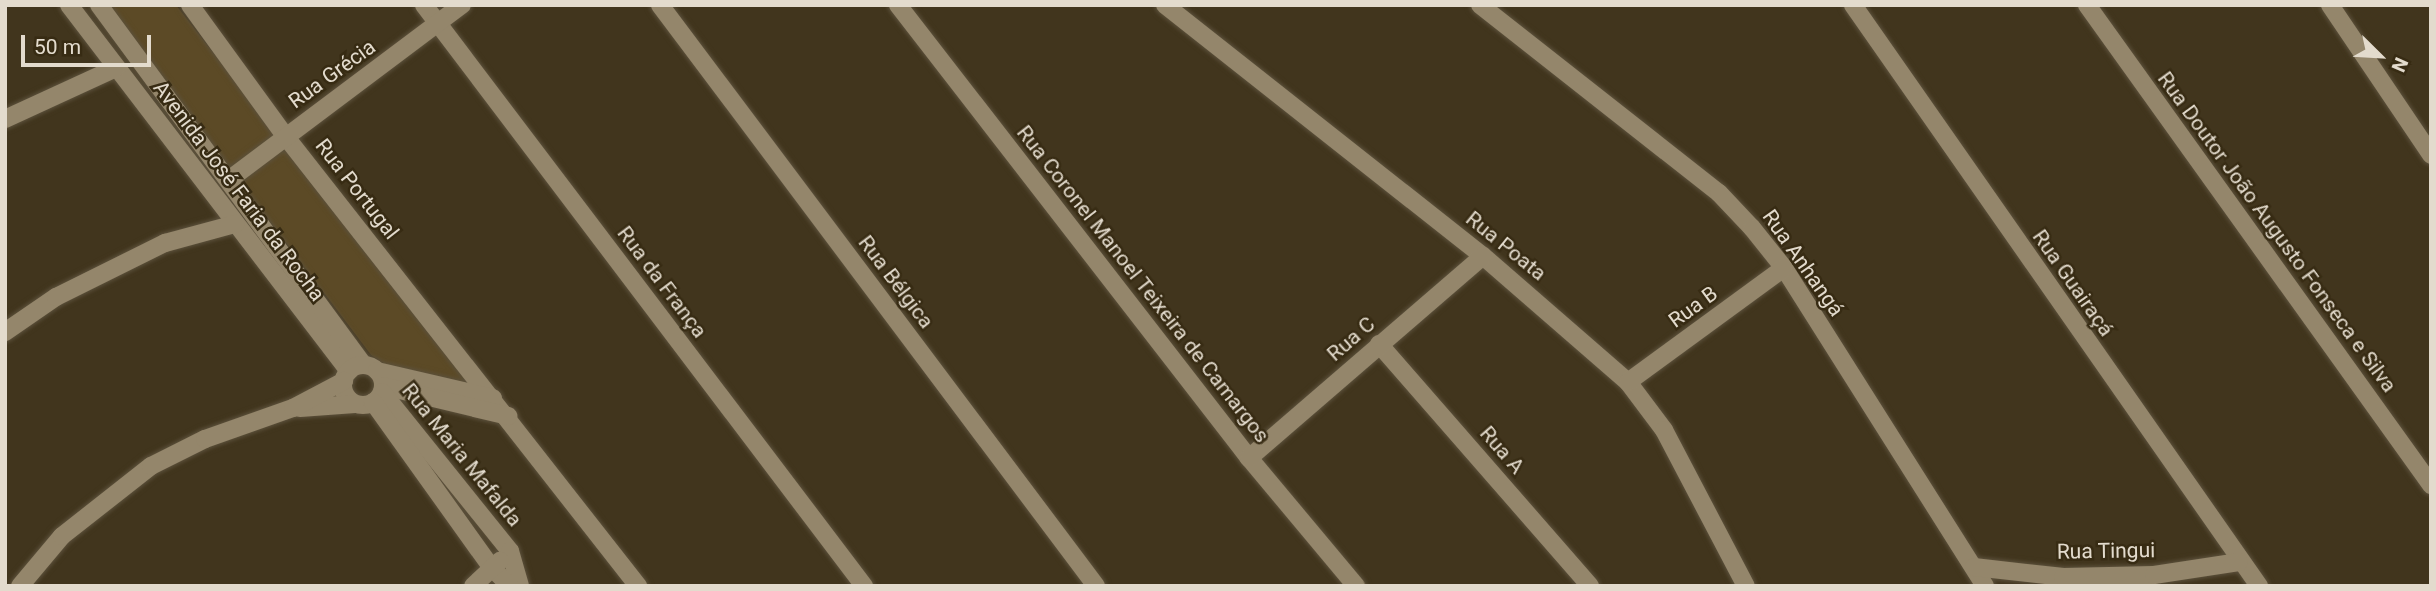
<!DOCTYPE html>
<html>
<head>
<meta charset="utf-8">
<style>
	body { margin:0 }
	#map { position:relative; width:2436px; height:591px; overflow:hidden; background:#41351d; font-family:Roboto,sans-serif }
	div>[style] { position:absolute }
	.green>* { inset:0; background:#5c4a26 }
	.roads { filter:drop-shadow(0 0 2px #5c513c) drop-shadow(0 0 2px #5c513c) }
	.minor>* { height:18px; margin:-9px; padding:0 9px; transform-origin:9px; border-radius:9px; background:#94866b }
	.minor>.ring { margin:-9px; padding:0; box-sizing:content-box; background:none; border:18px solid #94866b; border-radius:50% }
	span { translate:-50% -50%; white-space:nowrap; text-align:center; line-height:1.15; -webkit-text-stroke:5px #372b13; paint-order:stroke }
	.street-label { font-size:21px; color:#e3dbcd }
	.frame { position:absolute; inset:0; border:7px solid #e3dbcd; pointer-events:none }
	.north { position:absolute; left:2345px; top:21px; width:70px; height:70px; -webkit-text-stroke:5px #372b13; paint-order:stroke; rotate:114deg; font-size:19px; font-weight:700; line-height:28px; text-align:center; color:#e3dbcd }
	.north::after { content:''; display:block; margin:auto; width:24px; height:32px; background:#e3dbcd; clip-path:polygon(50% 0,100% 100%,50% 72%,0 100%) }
	.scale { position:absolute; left:21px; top:35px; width:130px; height:32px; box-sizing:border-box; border:4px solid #e3dbcd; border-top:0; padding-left:9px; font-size:21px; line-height:24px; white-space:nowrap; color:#e3dbcd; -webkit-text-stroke:5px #372b13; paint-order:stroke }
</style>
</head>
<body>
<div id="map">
	<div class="green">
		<i style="clip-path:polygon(106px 5px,176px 5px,473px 386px,394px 370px,371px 355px)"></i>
	</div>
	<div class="roads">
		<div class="minor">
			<i style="left:69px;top:5px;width:461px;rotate:52.6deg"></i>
			<i style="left:99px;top:5px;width:446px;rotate:53.7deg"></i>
			<i style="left:190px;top:5px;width:163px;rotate:54deg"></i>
			<i style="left:286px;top:137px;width:571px;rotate:51.9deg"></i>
			<i style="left:424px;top:5px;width:729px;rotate:52.86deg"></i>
			<i style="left:660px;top:5px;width:726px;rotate:53.11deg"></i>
			<i style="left:898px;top:5px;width:573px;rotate:52.23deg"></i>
			<i style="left:1249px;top:458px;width:167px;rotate:50.1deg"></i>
			<i style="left:1165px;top:5px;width:405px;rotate:38.3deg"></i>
			<i style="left:1483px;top:256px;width:192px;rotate:41deg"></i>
			<i style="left:1628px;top:382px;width:60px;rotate:53.1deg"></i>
			<i style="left:1664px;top:430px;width:176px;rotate:62.3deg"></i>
			<i style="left:1480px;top:5px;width:304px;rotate:38.2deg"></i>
			<i style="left:1719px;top:193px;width:48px;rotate:46.7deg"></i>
			<i style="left:1752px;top:228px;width:51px;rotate:51.3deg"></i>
			<i style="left:1784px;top:268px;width:376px;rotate:57.7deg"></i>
			<i style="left:1853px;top:5px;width:709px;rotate:55.05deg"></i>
			<i style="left:2087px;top:5px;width:591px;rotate:54.37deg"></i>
			<i style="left:2330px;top:5px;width:181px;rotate:56deg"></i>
			<i style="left:5px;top:119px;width:122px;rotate:-24.7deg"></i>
			<i style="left:230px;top:179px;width:290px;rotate:-36.9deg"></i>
			<i style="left:5px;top:332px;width:62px;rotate:-34.5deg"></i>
			<i style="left:56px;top:297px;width:122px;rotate:-26.4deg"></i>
			<i style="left:165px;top:243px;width:73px;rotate:-15.2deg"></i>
			<i style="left:1379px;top:344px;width:321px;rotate:48.9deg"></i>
			<i class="ring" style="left:343px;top:365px;width:22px;height:22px"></i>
			<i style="left:377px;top:371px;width:119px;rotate:13.1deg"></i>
			<i style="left:1628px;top:382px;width:193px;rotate:-36.2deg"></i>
			<i style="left:383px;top:386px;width:129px;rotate:13.5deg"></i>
			<i style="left:382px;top:392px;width:204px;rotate:51.2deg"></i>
			<i style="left:510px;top:551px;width:36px;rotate:74deg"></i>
			<i style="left:373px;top:402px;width:204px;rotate:54.4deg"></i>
			<i style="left:492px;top:568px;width:25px;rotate:45deg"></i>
			<i style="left:300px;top:408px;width:55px;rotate:-4.2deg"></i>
			<i style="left:1249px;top:458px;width:309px;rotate:-40.8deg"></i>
			<i style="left:1974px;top:567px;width:90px;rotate:6.4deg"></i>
			<i style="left:2063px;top:577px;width:91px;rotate:-1.3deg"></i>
			<i style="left:2154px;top:575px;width:86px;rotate:-8.7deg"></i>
			<i style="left:20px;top:586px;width:65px;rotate:-50deg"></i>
			<i style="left:62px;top:536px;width:113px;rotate:-38.2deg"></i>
			<i style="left:151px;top:466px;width:60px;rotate:-26.6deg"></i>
			<i style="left:205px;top:439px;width:93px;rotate:-19.4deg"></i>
			<i style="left:293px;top:408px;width:58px;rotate:-27.9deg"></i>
			<i style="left:473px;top:586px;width:37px;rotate:-43deg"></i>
		</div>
	</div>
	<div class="street-label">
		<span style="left:332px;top:74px;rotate:-36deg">Rua Grécia</span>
		<span style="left:357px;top:189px;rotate:52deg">Rua Portugal</span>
		<span style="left:239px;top:191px;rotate:53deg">Avenida José Faria da Rocha</span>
		<span style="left:2277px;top:232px;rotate:54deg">Rua Doutor João Augusto Fonseca e Silva</span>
		<span style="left:1506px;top:246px;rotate:39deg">Rua Poata</span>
		<span style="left:1803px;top:263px;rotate:55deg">Rua Anhangá</span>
		<span style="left:662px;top:282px;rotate:53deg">Rua da França</span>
		<span style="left:896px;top:282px;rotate:53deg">Rua Bélgica</span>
		<span style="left:2073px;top:283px;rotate:55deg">Rua Guairaçá</span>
		<span style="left:1143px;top:284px;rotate:52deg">Rua Coronel Manoel Teixeira de Camargos</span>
		<span style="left:1693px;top:307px;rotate:-36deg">Rua B</span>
		<span style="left:1351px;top:339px;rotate:-41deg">Rua C</span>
		<span style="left:1502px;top:450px;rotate:49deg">Rua A</span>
		<span style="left:462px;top:455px;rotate:51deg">Rua Maria Mafalda</span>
		<span style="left:2106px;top:551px;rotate:-1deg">Rua Tingui</span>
	</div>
	<div class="frame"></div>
	<div class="north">N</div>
	<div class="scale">50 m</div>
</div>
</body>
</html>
